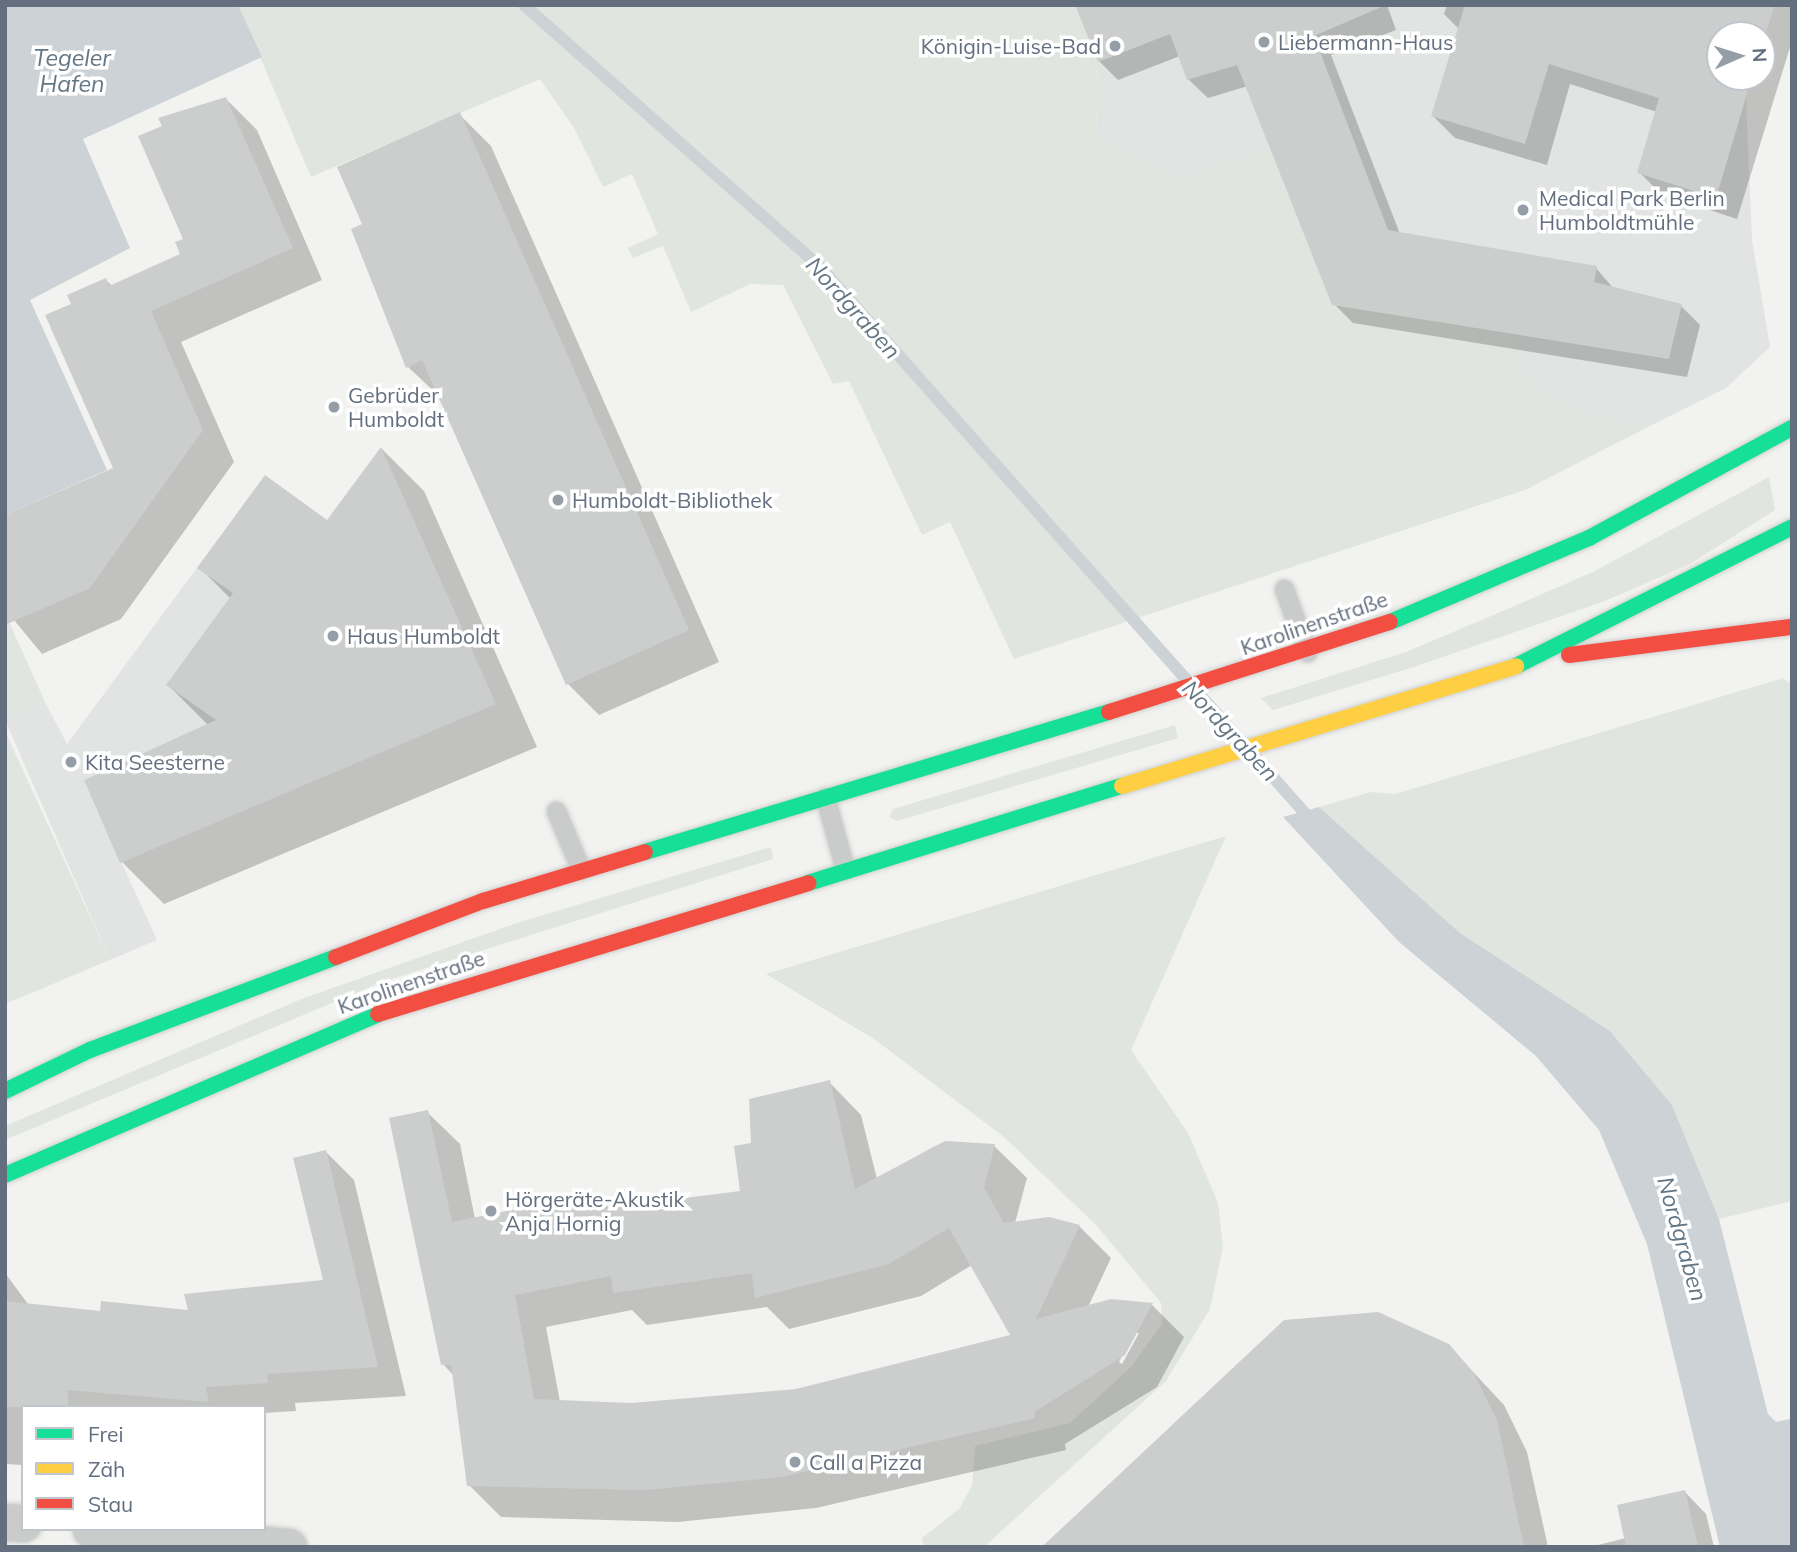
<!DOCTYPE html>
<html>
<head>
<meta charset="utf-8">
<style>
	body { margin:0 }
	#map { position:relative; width:1797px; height:1552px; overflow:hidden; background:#f2f3f0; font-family:Mulish,sans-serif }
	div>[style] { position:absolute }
	.built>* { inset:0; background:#e2e4e3 }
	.green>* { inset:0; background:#e1e5df }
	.water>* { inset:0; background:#ccd2d6 }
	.shadow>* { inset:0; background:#0003 }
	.stream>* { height:12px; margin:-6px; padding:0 6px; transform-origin:6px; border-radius:6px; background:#ccd2d6 }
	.building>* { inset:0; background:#cccecd }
	.roads { filter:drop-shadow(0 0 2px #cfd0cf) drop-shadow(0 0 2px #cfd0cf) }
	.lane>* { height:19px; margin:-9.5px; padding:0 9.5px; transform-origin:9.5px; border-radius:9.5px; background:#cacbcb }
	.street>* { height:37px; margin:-18.5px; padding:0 18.5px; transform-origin:18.5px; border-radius:18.5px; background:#cacbcb }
	.fast>* { height:16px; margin:-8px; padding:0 8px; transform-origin:8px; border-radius:8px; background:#16e098 }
	.slow>* { height:16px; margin:-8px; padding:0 8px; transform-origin:8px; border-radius:8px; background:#ffcf43 }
	.jam>* { height:16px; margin:-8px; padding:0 8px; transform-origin:8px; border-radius:8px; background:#f24e42 }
	.dots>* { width:19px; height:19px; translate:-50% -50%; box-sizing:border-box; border:4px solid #fff; border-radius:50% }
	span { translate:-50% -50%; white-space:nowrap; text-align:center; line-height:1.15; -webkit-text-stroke:7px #fff; paint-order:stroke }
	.poi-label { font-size:21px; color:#636e7f }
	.left { translate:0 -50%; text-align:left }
	.right { translate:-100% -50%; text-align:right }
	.street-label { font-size:21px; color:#636e7f }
	.water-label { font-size:23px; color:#637684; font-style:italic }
	.frame { position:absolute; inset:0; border:7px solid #636e7f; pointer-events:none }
	.legend { position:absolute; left:21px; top:1405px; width:245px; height:126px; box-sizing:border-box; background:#fff; border:2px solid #c1c5cc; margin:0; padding:9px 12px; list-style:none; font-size:21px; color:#636e7f }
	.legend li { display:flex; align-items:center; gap:14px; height:35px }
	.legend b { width:35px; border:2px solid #c1c5cc }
	.north { position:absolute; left:1706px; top:21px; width:70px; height:70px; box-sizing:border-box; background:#fff; border:2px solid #c1c5cc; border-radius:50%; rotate:87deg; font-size:19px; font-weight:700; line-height:28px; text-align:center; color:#636e7f }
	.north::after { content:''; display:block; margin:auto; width:24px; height:32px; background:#959da7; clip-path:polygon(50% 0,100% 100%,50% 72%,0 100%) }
</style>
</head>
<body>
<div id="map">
	<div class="built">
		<i style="clip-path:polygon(1075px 5px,1775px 5px,1762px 47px,1762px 35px,1720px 35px,1720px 77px,1753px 77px,1746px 98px,1752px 240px,1770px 347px,1726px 388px,1648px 427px,1558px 405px,1530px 388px,1515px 359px,1332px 305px,1185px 180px,1096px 134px,1098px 62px)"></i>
		<i style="clip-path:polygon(210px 550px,304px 681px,84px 780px,157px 940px,110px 960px,5px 720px,45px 702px,67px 744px)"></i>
	</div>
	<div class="green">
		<i style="clip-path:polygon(238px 5px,1075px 5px,1098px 62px,1096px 134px,1185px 180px,1268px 146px,1332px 304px,1513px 336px,1515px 359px,1530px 388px,1558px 405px,1648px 427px,1525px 490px,1014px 659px,950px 522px,922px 535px,849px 381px,833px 384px,783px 285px,750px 284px,691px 312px,663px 246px,633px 258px,628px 248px,658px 234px,632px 174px,603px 187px,574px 128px,540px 79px,311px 177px)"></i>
		<i style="clip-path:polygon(1769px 477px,1775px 510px,1690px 564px,1605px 601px,1411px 668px,1273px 710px,1261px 698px,1406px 652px,1498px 613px,1593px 572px)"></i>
		<i style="clip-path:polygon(5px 613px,45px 702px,5px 720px)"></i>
		<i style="clip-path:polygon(1783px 678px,1792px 685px,1792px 1201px,1719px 1219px,1672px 1105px,1610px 1031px,1460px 933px,1319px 807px,1371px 792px,1395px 794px)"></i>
		<i style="clip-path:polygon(1175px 725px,1178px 738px,897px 821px,889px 817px,893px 809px)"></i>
		<i style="clip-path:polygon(5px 731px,110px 960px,5px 1004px)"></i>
		<i style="clip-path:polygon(1226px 836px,1131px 1050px,1188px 1133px,1218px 1203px,1223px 1247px,1210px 1309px,1166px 1381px,984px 1547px,923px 1547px,922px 1538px,960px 1508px,972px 1485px,975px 1446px,1070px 1423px,1131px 1367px,1162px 1324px,1161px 1303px,1096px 1225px,1004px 1137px,874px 1039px,766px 974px)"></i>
		<i style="clip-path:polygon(771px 847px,773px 859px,382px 982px,5px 1140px,5px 1126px,304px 998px,520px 922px)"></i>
	</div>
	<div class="water">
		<i style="clip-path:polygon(5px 5px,238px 5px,262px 57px,83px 139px,130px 248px,30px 300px,107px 470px,5px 515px)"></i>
		<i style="clip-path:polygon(1319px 807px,1460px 933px,1610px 1031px,1672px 1105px,1719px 1219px,1768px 1414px,1776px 1422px,1790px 1419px,1792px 1547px,1720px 1547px,1647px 1244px,1599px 1130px,1536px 1056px,1399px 942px,1283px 817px)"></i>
	</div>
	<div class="shadow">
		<i style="clip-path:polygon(1077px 5px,1387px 5px,1396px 30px,1331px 55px,1400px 234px,1596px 268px,1614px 289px,1681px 306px,1700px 325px,1687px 377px,1353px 323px,1334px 304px,1248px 86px,1208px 98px,1189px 80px,1180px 56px,1118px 80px,1099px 61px)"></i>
		<i style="clip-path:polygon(evenodd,1447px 5px,1792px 5px,1792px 41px,1737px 219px,1661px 194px,1639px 172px,1657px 112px,1570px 84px,1547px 165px,1455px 138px,1433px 116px,1459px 29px,1444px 14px,1447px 5px,1720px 35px,1762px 35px,1762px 77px,1720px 77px,1720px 35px)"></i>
		<i style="clip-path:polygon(226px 99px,257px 130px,322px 280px,181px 342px,234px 462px,121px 619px,42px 654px,5px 609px,115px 469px,73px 305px,106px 280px,112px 286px,182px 255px)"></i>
		<i style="clip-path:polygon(460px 115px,491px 146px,719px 662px,599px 715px,568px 684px,440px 397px,408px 367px)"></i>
		<i style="clip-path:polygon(382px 449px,424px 491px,537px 747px,164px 904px,122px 862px,208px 725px,168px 685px,231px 599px,199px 567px,327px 523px)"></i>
		<i style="clip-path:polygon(evenodd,829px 1082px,861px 1115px,877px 1179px,935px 1146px,994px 1146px,1027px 1178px,1015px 1223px,1079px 1226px,1111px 1258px,1088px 1307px,1111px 1301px,1152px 1305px,1184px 1337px,1157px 1387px,1065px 1444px,1066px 1450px,816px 1508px,678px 1522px,501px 1517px,469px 1485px,454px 1376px,443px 1364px,427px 1112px,460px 1144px,475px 1219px,596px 1195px,610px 1209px,742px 1192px,753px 1144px,829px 1082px,972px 1265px,1013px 1336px,797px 1391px,631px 1405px,560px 1402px,546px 1327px,632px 1310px,647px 1325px,767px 1307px,789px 1329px,921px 1296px,972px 1265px,829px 1082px,1135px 1333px,1139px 1333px,1122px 1364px,1119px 1362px,1135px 1333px)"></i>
		<i style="clip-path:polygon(326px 1152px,354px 1180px,406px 1396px,295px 1403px,296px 1411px,264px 1413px,264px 1407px,23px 1407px,23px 1465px,5px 1464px,5px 1273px,28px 1304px,102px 1313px,190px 1312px,325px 1281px)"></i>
		<i style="clip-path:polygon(1285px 1321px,1448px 1345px,1504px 1405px,1527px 1452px,1548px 1547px,1042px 1547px)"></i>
		<i style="clip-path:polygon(1684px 1491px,1706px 1514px,1714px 1547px,1590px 1547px,1626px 1538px)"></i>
	</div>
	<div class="stream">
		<i style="left:524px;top:5px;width:398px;rotate:41.5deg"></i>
		<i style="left:822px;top:269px;width:726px;rotate:48.41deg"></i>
	</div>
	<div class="building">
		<i style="clip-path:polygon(1075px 5px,1386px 5px,1314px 36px,1388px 230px,1597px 266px,1594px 282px,1682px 304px,1669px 359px,1332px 305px,1237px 65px,1187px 80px,1170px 34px,1098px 62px)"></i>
		<i style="clip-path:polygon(1465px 5px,1775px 5px,1762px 46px,1762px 35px,1720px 35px,1720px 77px,1752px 77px,1716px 198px,1637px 173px,1659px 98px,1549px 64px,1525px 144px,1431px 116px)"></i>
		<i style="clip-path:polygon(226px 97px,293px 248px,151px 311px,203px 430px,90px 588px,5px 625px,5px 515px,113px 468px,45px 315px,71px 304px,67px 295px,106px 278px,109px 286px,180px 254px,175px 242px,183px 239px,138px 136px,162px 126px,158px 118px)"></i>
		<i style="clip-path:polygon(460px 112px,689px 630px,566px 685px,422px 360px,406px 368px,351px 229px,362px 224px,337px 167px)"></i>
		<i style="clip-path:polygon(381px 447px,496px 704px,120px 863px,84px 780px,216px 720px,166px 685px,233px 593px,197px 568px,265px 475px,327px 520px)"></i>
		<i style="clip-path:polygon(evenodd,830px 1080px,855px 1189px,945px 1141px,995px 1144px,984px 1188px,1004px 1223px,1049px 1217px,1080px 1225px,1036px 1319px,1111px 1299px,1153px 1303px,1125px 1355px,1034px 1412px,1035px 1418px,782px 1477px,645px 1490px,467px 1486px,451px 1365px,441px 1365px,389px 1118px,428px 1110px,452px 1222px,596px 1193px,599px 1209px,740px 1191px,734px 1146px,751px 1143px,749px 1099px,830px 1080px,949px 1228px,1010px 1335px,796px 1389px,631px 1403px,534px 1399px,515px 1295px,611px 1276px,613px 1293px,752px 1273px,755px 1298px,889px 1264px,949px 1228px)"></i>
		<i style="clip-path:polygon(326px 1150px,378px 1367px,267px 1374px,268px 1383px,206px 1387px,209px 1402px,68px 1390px,68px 1407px,5px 1407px,5px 1301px,100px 1311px,101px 1301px,188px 1310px,184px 1294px,323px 1280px,293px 1158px)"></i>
		<i style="clip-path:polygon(1378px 1312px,1449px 1344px,1473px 1372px,1497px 1420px,1524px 1547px,1042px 1547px,1284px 1320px)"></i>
		<i style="clip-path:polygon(1685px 1490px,1698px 1547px,1626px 1547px,1617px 1505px)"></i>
	</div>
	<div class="roads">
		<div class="lane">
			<i style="left:1284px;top:589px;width:67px;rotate:69.9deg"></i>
			<i style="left:825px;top:797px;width:75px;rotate:74.5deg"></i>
			<i style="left:556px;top:811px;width:64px;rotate:67deg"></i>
		</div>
		<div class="street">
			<i style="left:5px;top:1522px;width:18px;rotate:3deg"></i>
			<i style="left:91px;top:1529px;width:198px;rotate:5.2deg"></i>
		</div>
		<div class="fast">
			<i style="left:1390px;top:622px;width:216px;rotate:-22.9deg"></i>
			<i style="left:1589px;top:538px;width:231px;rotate:-28.5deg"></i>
			<i style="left:1516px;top:666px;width:309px;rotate:-26.7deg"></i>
			<i style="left:645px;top:852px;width:485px;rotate:-16.8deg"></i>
			<i style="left:808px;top:883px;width:329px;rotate:-17.2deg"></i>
			<i style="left:5px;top:1091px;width:94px;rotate:-25.8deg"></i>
			<i style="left:90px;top:1050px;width:263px;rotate:-20.7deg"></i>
			<i style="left:5px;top:1175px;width:406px;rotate:-23.3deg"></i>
		</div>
		<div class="slow">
			<i style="left:1122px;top:786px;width:412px;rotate:-16.9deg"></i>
		</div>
		<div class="jam">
			<i style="left:1569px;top:655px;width:225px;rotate:-7.2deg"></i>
			<i style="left:1109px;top:712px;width:295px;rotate:-17.8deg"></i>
			<i style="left:336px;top:957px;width:157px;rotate:-20.9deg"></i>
			<i style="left:483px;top:901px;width:169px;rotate:-16.8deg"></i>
			<i style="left:378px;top:1014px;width:450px;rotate:-16.9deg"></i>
		</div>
	</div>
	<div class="dots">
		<i style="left:1264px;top:42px;background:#959da7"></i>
		<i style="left:1115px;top:46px;background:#959da7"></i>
		<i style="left:1523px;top:210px;background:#959da7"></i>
		<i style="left:334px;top:407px;background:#959da7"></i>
		<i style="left:558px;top:500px;background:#959da7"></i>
		<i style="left:333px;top:636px;background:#959da7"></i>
		<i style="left:71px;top:762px;background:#959da7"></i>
		<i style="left:491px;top:1211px;background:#959da7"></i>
		<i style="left:795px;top:1462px;background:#959da7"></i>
	</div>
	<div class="poi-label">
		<span class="left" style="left:1278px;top:42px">Liebermann-Haus</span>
		<span class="right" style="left:1101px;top:46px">Königin-Luise-Bad</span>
		<span class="left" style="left:1539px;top:210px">Medical Park Berlin<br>Humboldtmühle</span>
		<span class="left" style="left:348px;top:407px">Gebrüder<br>Humboldt</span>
		<span class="left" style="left:572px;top:500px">Humboldt-Bibliothek</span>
		<span class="left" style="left:347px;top:636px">Haus Humboldt</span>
		<span class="left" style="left:85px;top:762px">Kita Seesterne</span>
		<span class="left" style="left:505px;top:1211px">Hörgeräte-Akustik<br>Anja Hornig</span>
		<span class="left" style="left:809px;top:1462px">Call a Pizza</span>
	</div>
	<div class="street-label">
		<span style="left:1314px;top:623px;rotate:-19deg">Karolinenstraße</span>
		<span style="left:411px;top:982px;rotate:-19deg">Karolinenstraße</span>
	</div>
	<div class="water-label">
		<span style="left:72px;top:71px">Tegeler<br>Hafen</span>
		<span style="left:853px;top:308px;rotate:48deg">Nordgraben</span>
		<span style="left:1230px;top:731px;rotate:47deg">Nordgraben</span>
		<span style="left:1682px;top:1239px;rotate:74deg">Nordgraben</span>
	</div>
	<div class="frame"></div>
	<ul class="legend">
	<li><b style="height:9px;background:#16e098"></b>Frei</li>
	<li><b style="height:9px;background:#ffcf43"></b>Zäh</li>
	<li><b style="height:9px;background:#f24e42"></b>Stau</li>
	</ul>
	<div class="north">N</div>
</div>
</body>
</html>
